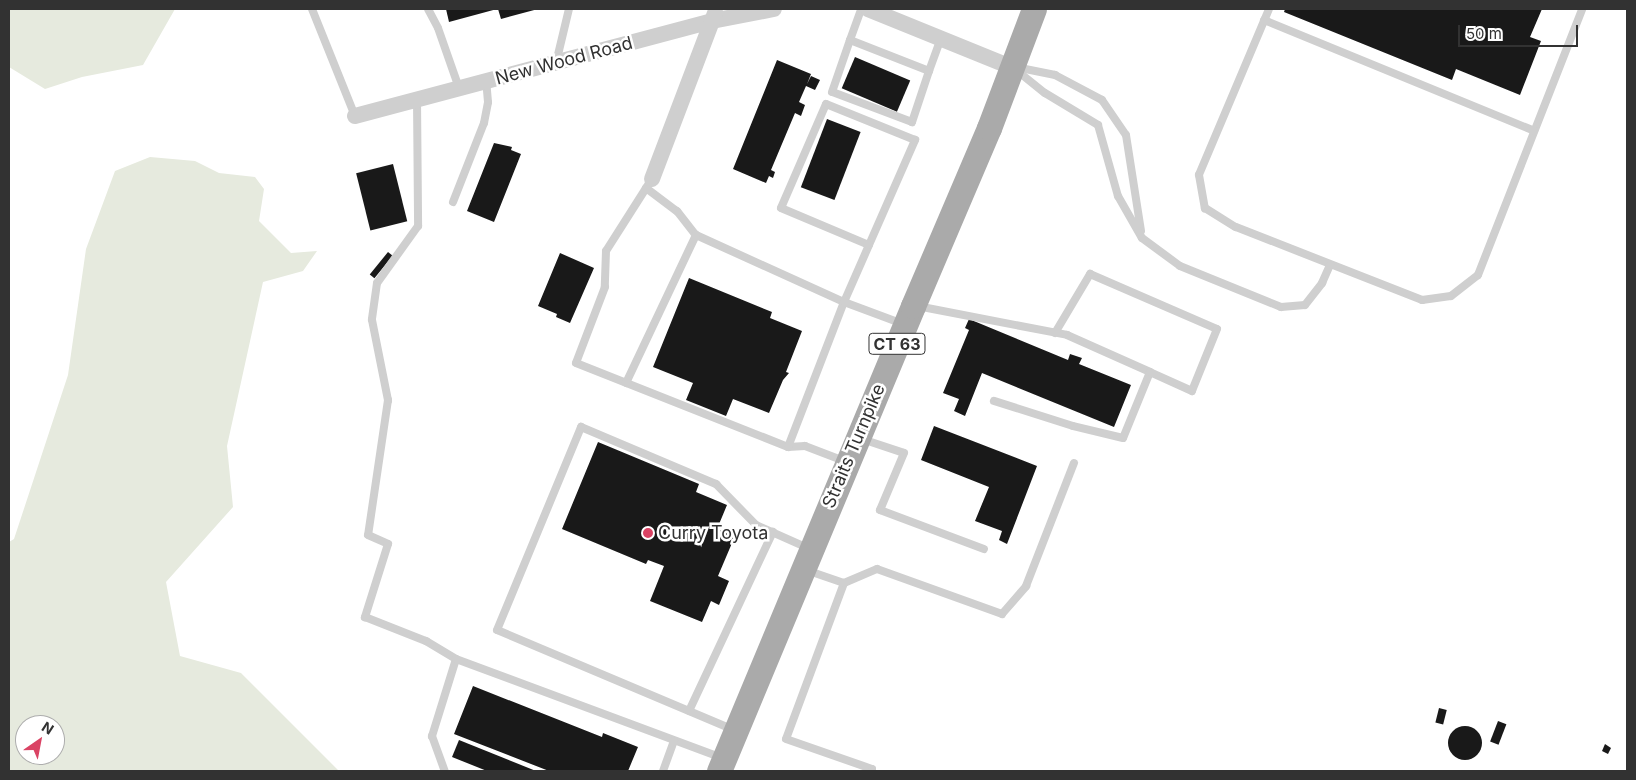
<!DOCTYPE html>
<html>
<head>
<meta charset="utf-8">
<style>
	body { margin:0 }
	#map { position:relative; width:1636px; height:780px; overflow:hidden; background:#fff; font-family:Inter,sans-serif }
	div>[style] { position:absolute }
	.green>* { inset:0; background:#e6eade }
	.building>* { inset:0; background:#191919; transform-origin:0 0 }
	.round { border-radius:50% }
	.lane>* { height:8px; margin:-4px; padding:0 4px; transform-origin:4px; border-radius:4px; background:#cfcfcf }
	.street>* { height:16px; margin:-8px; padding:0 8px; transform-origin:8px; border-radius:8px; background:#cfcfcf }
	.primary>* { height:25px; margin:-12.5px; padding:0 12.5px; transform-origin:12.5px; border-radius:12.5px; background:#aaa }
	.dots>* { width:14px; height:14px; translate:-50% -50%; box-sizing:border-box; border:2px solid #fff; border-radius:50% }
	span { translate:-50% -50%; white-space:nowrap; text-align:center; line-height:1.15; -webkit-text-stroke:5px #fff; paint-order:stroke }
	.shield-label span { padding:1px 4px; background:#fff; border:1px solid; border-radius:4px; -webkit-text-stroke-width:0 }
	.shield-label { font-size:16px; color:#323232; font-weight:700 }
	.street-label { font-size:18px; color:#323232 }
	.poi-label { font-size:18px; color:#323232 }
	.left { translate:0 -50%; text-align:left }
	.frame { position:absolute; inset:0; border:10px solid #323232; pointer-events:none }
	.north { position:absolute; left:15px; top:715px; width:50px; height:50px; box-sizing:border-box; background:#fff; border:1px solid #adadad; border-radius:50%; rotate:33deg; font-size:14px; font-weight:700; line-height:20px; text-align:center; color:#323232 }
	.north::after { content:''; display:block; margin:auto; width:18px; height:22px; background:#da4364; clip-path:polygon(50% 0,100% 100%,50% 72%,0 100%) }
	.scale { position:absolute; left:1458px; top:25px; width:120px; height:22px; box-sizing:border-box; border:2px solid #323232; border-top:0; padding-left:6px; font-size:15px; line-height:18px; white-space:nowrap; color:#323232; -webkit-text-stroke:4px #fff; paint-order:stroke }
</style>
</head>
<body>
<div id="map">
	<div class="green">
		<i style="clip-path:polygon(9px 9px,175px 9px,143px 65px,82px 77px,45px 89px,9px 67px)"></i>
		<i style="clip-path:polygon(evenodd,150px 157px,195px 161px,219px 173px,255px 177px,264px 189px,259px 221px,291px 253px,317px 251px,303px 271px,263px 282px,227px 446px,233px 507px,166px 582px,180px 656px,241px 673px,339px 771px,9px 771px,9px 542px,14px 539px,68px 375px,86px 249px,115px 171px,150px 157px,25px 725px,55px 725px,55px 755px,25px 755px,25px 725px)"></i>
	</div>
	<div class="building">
		<i style="clip-path:polygon(446px 9px,497px 9px,449px 22px)"></i>
		<i style="clip-path:polygon(498px 9px,538px 9px,501px 19px)"></i>
		<i style="clip-path:polygon(1285px 9px,1542px 9px,1530px 37px,1541px 41px,1520px 95px,1456px 69px,1452px 80px,1284px 12px)"></i>
		<i style="left:855px;top:57px;width:60px;height:34px;rotate:23deg"></i>
		<i style="clip-path:polygon(777px 60px,811px 74px,807px 84px,811px 76px,820px 80px,815px 90px,806px 86px,799px 102px,805px 105px,801px 116px,795px 113px,771px 170px,775px 172px,773px 178px,769px 176px,766px 183px,733px 169px)"></i>
		<i style="left:827px;top:119px;width:36px;height:73px;rotate:21deg"></i>
		<i style="clip-path:polygon(494px 143px,512px 147px,511px 150px,521px 154px,494px 222px,467px 211px)"></i>
		<i style="left:393px;top:164px;width:59px;height:38px;rotate:76deg"></i>
		<i style="left:388px;top:252px;width:6px;height:29px;rotate:39deg"></i>
		<i style="clip-path:polygon(560px 253px,594px 268px,570px 323px,556px 317px,557px 314px,538px 306px)"></i>
		<i style="clip-path:polygon(689px 278px,772px 312px,770px 318px,802px 331px,786px 372px,789px 373px,783px 380px,769px 413px,733px 399px,726px 416px,686px 400px,693px 383px,653px 367px)"></i>
		<i style="clip-path:polygon(969px 319px,1068px 360px,1070px 354px,1082px 358px,1079px 364px,1131px 385px,1114px 427px,982px 373px,965px 416px,954px 411px,959px 399px,943px 393px,969px 330px,965px 328px)"></i>
		<i style="clip-path:polygon(934px 426px,1037px 466px,1007px 544px,999px 540px,1002px 531px,975px 521px,989px 487px,921px 460px)"></i>
		<i style="clip-path:polygon(598px 442px,699px 484px,696px 492px,727px 505px,717px 529px,735px 536px,718px 576px,729px 581px,719px 605px,711px 601px,702px 622px,650px 601px,664px 566px,648px 560px,646px 564px,562px 529px)"></i>
		<i style="clip-path:polygon(473px 686px,602px 737px,603px 733px,638px 747px,628px 771px,549px 771px,454px 734px)"></i>
		<i style="left:1439px;top:708px;width:8px;height:15px;rotate:14deg"></i>
		<i style="left:1498px;top:721px;width:9px;height:22px;rotate:21deg"></i>
		<i class="round" style="left:1448px;top:726px;width:34px;height:34px"></i>
		<i style="clip-path:polygon(459px 740px,536px 771px,487px 771px,452px 757px)"></i>
		<i style="clip-path:polygon(1605px 744px,1611px 748px,1608px 754px,1602px 751px)"></i>
	</div>
	<div class="lane">
		<i style="left:312px;top:9px;width:115px;rotate:68.1deg"></i>
		<i style="left:428px;top:9px;width:21px;rotate:62deg"></i>
		<i style="left:438px;top:28px;width:64px;rotate:70.7deg"></i>
		<i style="left:1269px;top:9px;width:180px;rotate:112.9deg"></i>
		<i style="left:1199px;top:175px;width:34px;rotate:80deg"></i>
		<i style="left:1205px;top:208px;width:36px;rotate:32deg"></i>
		<i style="left:1236px;top:227px;width:200px;rotate:21.4deg"></i>
		<i style="left:1422px;top:300px;width:29px;rotate:-8deg"></i>
		<i style="left:1451px;top:296px;width:34px;rotate:-38deg"></i>
		<i style="left:1478px;top:275px;width:286px;rotate:-68.6deg"></i>
		<i style="left:1264px;top:20px;width:292px;rotate:22.3deg"></i>
		<i style="left:850px;top:40px;width:33px;rotate:-70deg"></i>
		<i style="left:556px;top:63px;width:56px;rotate:-76.5deg"></i>
		<i style="left:1015px;top:67px;width:41px;rotate:11.3deg"></i>
		<i style="left:1055px;top:75px;width:53px;rotate:28deg"></i>
		<i style="left:1102px;top:100px;width:42px;rotate:55.6deg"></i>
		<i style="left:1126px;top:135px;width:97px;rotate:81.1deg"></i>
		<i style="left:1015px;top:69px;width:38px;rotate:39deg"></i>
		<i style="left:1045px;top:93px;width:62px;rotate:31.1deg"></i>
		<i style="left:1098px;top:125px;width:74px;rotate:74.3deg"></i>
		<i style="left:1118px;top:196px;width:48px;rotate:60.3deg"></i>
		<i style="left:1142px;top:238px;width:47px;rotate:36.4deg"></i>
		<i style="left:1180px;top:266px;width:109px;rotate:22.1deg"></i>
		<i style="left:1281px;top:307px;width:24px;rotate:-5deg"></i>
		<i style="left:1305px;top:305px;width:28px;rotate:-52deg"></i>
		<i style="left:1322px;top:283px;width:20px;rotate:-66deg"></i>
		<i style="left:929px;top:71px;width:54px;rotate:108.4deg"></i>
		<i style="left:912px;top:122px;width:85px;rotate:-159.4deg"></i>
		<i style="left:832px;top:92px;width:55px;rotate:-70.9deg"></i>
		<i style="left:850px;top:40px;width:85px;rotate:21.4deg"></i>
		<i style="left:929px;top:71px;width:35px;rotate:-70deg"></i>
		<i style="left:417px;top:99px;width:127px;rotate:89.5deg"></i>
		<i style="left:418px;top:226px;width:70px;rotate:125.7deg"></i>
		<i style="left:377px;top:283px;width:37px;rotate:98deg"></i>
		<i style="left:372px;top:320px;width:82px;rotate:78.7deg"></i>
		<i style="left:388px;top:400px;width:136px;rotate:98.4deg"></i>
		<i style="left:368px;top:535px;width:22px;rotate:24deg"></i>
		<i style="left:388px;top:544px;width:77px;rotate:107.5deg"></i>
		<i style="left:365px;top:617px;width:66px;rotate:21.5deg"></i>
		<i style="left:426px;top:641px;width:35px;rotate:31deg"></i>
		<i style="left:456px;top:659px;width:81px;rotate:107.3deg"></i>
		<i style="left:432px;top:736px;width:37px;rotate:70deg"></i>
		<i style="left:648px;top:185px;width:78px;rotate:122.5deg"></i>
		<i style="left:606px;top:251px;width:36px;rotate:92deg"></i>
		<i style="left:605px;top:287px;width:81px;rotate:110.9deg"></i>
		<i style="left:576px;top:363px;width:228px;rotate:21.6deg"></i>
		<i style="left:788px;top:447px;width:17px;rotate:-3deg"></i>
		<i style="left:805px;top:446px;width:42px;rotate:21deg"></i>
		<i style="left:646px;top:188px;width:39px;rotate:37deg"></i>
		<i style="left:677px;top:211px;width:31px;rotate:52deg"></i>
		<i style="left:696px;top:235px;width:162px;rotate:24.4deg"></i>
		<i style="left:844px;top:302px;width:62px;rotate:-66.3deg"></i>
		<i style="left:869px;top:245px;width:115px;rotate:-66.3deg"></i>
		<i style="left:915px;top:140px;width:96px;rotate:-158deg"></i>
		<i style="left:826px;top:104px;width:113px;rotate:113.4deg"></i>
		<i style="left:781px;top:208px;width:95px;rotate:22.8deg"></i>
		<i style="left:453px;top:202px;width:85px;rotate:-68.6deg"></i>
		<i style="left:484px;top:123px;width:21px;rotate:-79deg"></i>
		<i style="left:488px;top:102px;width:21px;rotate:-95deg"></i>
		<i style="left:917px;top:306px;width:153px;rotate:10.9deg"></i>
		<i style="left:1067px;top:335px;width:91px;rotate:24deg"></i>
		<i style="left:1150px;top:372px;width:71px;rotate:112.2deg"></i>
		<i style="left:1123px;top:438px;width:51px;rotate:-166.5deg"></i>
		<i style="left:1073px;top:426px;width:83px;rotate:-162.4deg"></i>
		<i style="left:1055px;top:333px;width:69px;rotate:-59.3deg"></i>
		<i style="left:1090px;top:274px;width:138px;rotate:23.4deg"></i>
		<i style="left:1217px;top:329px;width:67px;rotate:112deg"></i>
		<i style="left:1192px;top:391px;width:46px;rotate:-155.7deg"></i>
		<i style="left:626px;top:383px;width:164px;rotate:-64.7deg"></i>
		<i style="left:862px;top:439px;width:44px;rotate:18.4deg"></i>
		<i style="left:904px;top:453px;width:62px;rotate:112.8deg"></i>
		<i style="left:880px;top:510px;width:111px;rotate:20.6deg"></i>
		<i style="left:788px;top:447px;width:155px;rotate:-68.9deg"></i>
		<i style="left:844px;top:302px;width:63px;rotate:20.4deg"></i>
		<i style="left:806px;top:570px;width:40px;rotate:18.9deg"></i>
		<i style="left:844px;top:583px;width:166px;rotate:110.4deg"></i>
		<i style="left:786px;top:739px;width:91px;rotate:19.2deg"></i>
		<i style="left:872px;top:769px;width:2px;rotate:90deg"></i>
		<i style="left:844px;top:583px;width:36px;rotate:-23deg"></i>
		<i style="left:877px;top:569px;width:133px;rotate:19.8deg"></i>
		<i style="left:1002px;top:614px;width:37px;rotate:-49deg"></i>
		<i style="left:1026px;top:586px;width:132px;rotate:-68.7deg"></i>
		<i style="left:456px;top:659px;width:282px;rotate:20.4deg"></i>
		<i style="left:689px;top:711px;width:198px;rotate:-64.9deg"></i>
		<i style="left:734px;top:730px;width:257px;rotate:-157.1deg"></i>
		<i style="left:497px;top:630px;width:220px;rotate:-67.5deg"></i>
		<i style="left:581px;top:427px;width:147px;rotate:22.9deg"></i>
		<i style="left:716px;top:484px;width:57px;rotate:45.7deg"></i>
		<i style="left:756px;top:525px;width:57px;rotate:23.9deg"></i>
		<i style="left:663px;top:771px;width:32px;rotate:-70deg"></i>
	</div>
	<div class="street">
		<i style="left:868px;top:9px;width:154px;rotate:22.1deg"></i>
		<i style="left:355px;top:116px;width:369px;rotate:-14.9deg"></i>
		<i style="left:712px;top:21px;width:63px;rotate:-11deg"></i>
		<i style="left:652px;top:179px;width:178px;rotate:-69.2deg"></i>
	</div>
	<div class="primary">
		<i style="left:719px;top:771px;width:504px;rotate:-67.35deg"></i>
		<i style="left:913px;top:306px;width:194px;rotate:-66.9deg"></i>
		<i style="left:989px;top:128px;width:127px;rotate:-69.3deg"></i>
	</div>
	<div class="dots">
		<i style="left:648px;top:533px;background:#da4364"></i>
	</div>
	<div class="shield-label">
		<span style="left:897px;top:344px">CT 63</span>
	</div>
	<div class="street-label">
		<span style="left:564px;top:61px;rotate:-15deg">New Wood Road</span>
		<span style="left:854px;top:446px;rotate:-67deg">Straits Turnpike</span>
	</div>
	<div class="poi-label">
		<span class="left" style="left:658px;top:533px">Curry Toyota</span>
	</div>
	<div class="frame"></div>
	<div class="north">N</div>
	<div class="scale">50 m</div>
</div>
</body>
</html>
